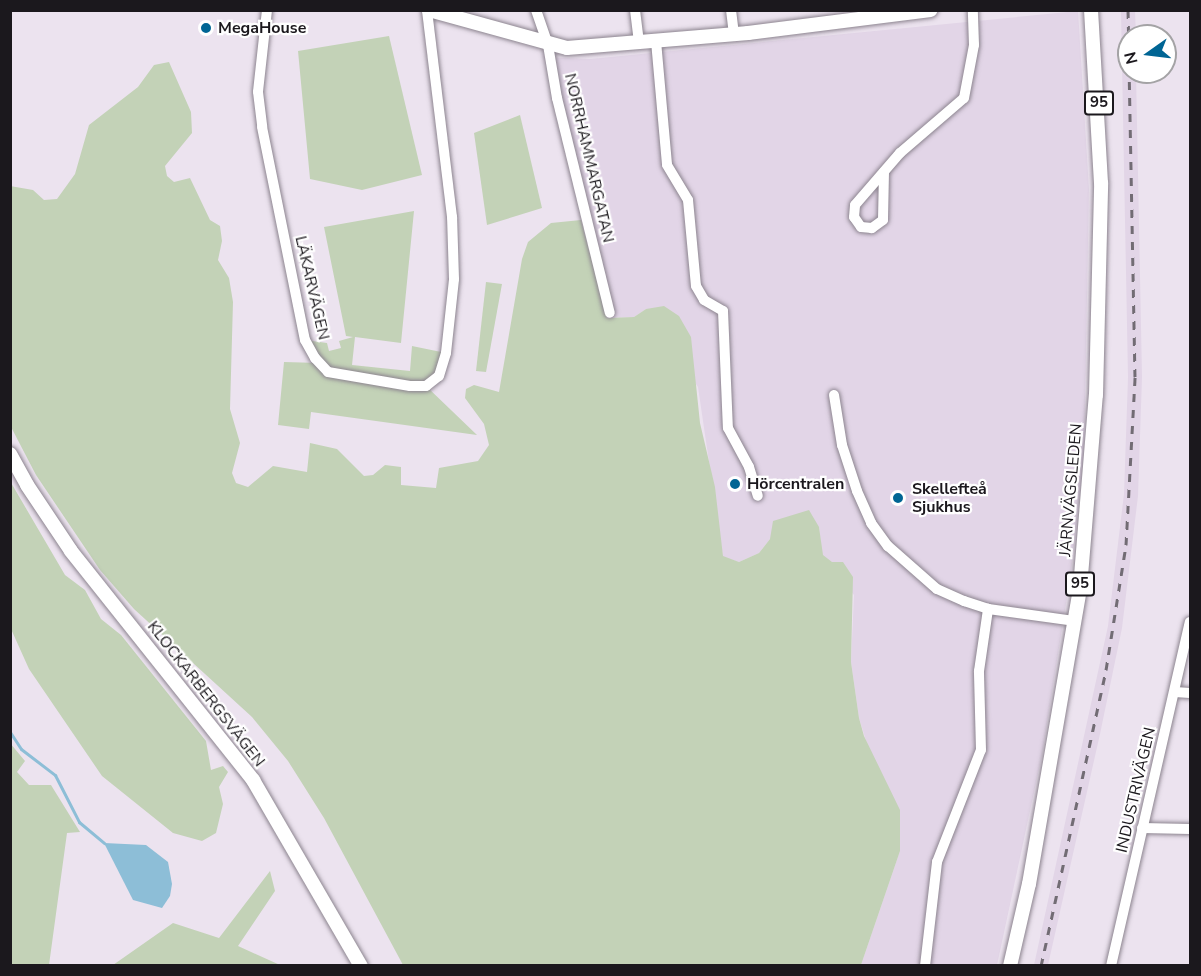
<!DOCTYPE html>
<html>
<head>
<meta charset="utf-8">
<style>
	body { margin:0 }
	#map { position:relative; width:1201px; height:976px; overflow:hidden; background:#ece3ef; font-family:"Nunito Sans",sans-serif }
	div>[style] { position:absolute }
	.built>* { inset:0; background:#e2d5e7 }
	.green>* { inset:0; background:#c3d2b7 }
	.water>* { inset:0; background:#8dbed7 }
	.stream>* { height:3px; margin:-1.5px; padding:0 1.5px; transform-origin:1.5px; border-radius:1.5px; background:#8dbed7 }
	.roads { filter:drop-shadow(0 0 2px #8c848f) drop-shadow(0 0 2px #8c848f) }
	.minor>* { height:10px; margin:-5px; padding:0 5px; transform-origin:5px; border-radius:5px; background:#fff }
	.major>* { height:14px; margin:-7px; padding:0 7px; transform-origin:7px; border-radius:7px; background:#fff }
	.rail>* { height:3px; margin-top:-1.5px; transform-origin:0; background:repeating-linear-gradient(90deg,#726c74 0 8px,transparent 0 16px) }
	.dots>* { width:16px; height:16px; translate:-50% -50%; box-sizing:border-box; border:3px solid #fff; border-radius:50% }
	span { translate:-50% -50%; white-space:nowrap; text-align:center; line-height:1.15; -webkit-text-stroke:4.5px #fff; paint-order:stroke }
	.shield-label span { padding:2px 4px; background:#fff; border:2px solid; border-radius:4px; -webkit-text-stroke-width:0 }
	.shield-label { font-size:15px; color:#1b181d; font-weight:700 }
	.poi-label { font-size:16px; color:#1b181d; font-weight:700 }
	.left { translate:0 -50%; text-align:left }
	.street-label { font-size:16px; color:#1b181d }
	.frame { position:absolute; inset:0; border:12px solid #1b181d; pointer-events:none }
	.north { position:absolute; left:1117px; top:24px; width:60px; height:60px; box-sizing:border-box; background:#fff; border:2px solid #a4a3a5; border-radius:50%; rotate:256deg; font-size:16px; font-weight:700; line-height:24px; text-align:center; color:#1b181d }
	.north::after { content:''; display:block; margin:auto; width:21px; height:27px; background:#006594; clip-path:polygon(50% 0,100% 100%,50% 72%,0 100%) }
</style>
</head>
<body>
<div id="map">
	<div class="built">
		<i style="clip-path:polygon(1078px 11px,1089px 189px,1084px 456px,1071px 572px,1042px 755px,997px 965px,861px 965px,900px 851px,859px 718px,851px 662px,854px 595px,822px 555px,819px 527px,770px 539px,759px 553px,739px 562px,723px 557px,698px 387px,646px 309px,634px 317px,607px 318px,544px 57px,590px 59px)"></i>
		<i style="clip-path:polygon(1121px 11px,1135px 11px,1136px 36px,1129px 36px,1129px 72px,1136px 72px,1142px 377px,1138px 496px,1122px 628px,1100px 734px,1048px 965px,1034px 965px,1108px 626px,1124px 494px,1128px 377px)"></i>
	</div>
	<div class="green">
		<i style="clip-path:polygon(389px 36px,422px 175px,362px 190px,310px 179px,298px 51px)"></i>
		<i style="clip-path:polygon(169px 62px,191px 112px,192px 133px,165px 166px,167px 176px,174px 182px,190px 178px,210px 220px,220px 226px,222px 241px,218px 260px,229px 278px,233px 302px,230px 409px,240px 443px,232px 473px,236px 483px,248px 487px,273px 466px,307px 472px,310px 443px,337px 449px,364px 476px,373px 475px,385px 465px,401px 467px,401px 485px,436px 488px,439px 468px,478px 461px,489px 445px,484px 424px,465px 398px,466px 389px,474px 385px,499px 392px,522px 259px,528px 242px,551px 223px,581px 220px,607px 318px,634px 317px,646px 309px,664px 306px,679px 316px,691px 337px,700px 423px,715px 487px,723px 556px,739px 562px,759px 553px,770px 539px,773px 521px,809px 510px,819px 527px,823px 555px,832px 562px,843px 562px,853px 577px,851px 662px,859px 718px,864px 736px,900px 810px,900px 851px,861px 965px,403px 965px,324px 818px,288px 761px,252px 717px,134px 609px,100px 570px,36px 475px,10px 425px,10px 186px,33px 190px,44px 200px,57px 199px,75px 174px,89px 125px,138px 87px,154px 65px)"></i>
		<i style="clip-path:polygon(520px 115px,542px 208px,487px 225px,474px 133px)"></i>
		<i style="clip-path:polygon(414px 211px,401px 343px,355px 337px,352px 365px,410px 371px,412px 346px,446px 353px,439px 376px,426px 386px,477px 435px,311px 412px,309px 429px,278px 425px,284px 362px,319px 363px,305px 340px,327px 343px,329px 351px,341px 348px,339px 341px,353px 337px,346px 336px,324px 227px)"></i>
		<i style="clip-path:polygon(486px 282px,502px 284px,486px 372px,476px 371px)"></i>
		<i style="clip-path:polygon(10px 481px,65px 575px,85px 590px,101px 619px,121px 635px,206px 741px,211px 770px,223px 766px,228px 772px,219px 787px,223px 804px,216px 833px,202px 841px,173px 833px,102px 776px,29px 669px,11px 629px)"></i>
		<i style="clip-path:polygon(10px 743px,25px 761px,17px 772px,29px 785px,51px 785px,80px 832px,67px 833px,49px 965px,11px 965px)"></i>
		<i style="clip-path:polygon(270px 871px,275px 891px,238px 946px,280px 965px,113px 965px,173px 923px,219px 938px)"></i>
	</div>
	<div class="water">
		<i style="clip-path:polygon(104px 843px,146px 845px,168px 862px,172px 884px,170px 896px,162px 908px,133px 900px)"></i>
	</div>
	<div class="stream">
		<i style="left:10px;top:732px;width:20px;rotate:57deg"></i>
		<i style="left:21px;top:749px;width:43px;rotate:37.4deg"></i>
		<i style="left:55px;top:775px;width:53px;rotate:62.9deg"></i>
		<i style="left:79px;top:822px;width:33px;rotate:40deg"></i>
	</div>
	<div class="roads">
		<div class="minor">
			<i style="left:267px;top:10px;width:82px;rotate:96.3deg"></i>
			<i style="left:258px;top:92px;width:35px;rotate:83deg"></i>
			<i style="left:262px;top:127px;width:217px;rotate:78.6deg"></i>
			<i style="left:305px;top:340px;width:21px;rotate:61deg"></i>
			<i style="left:315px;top:358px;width:19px;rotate:47deg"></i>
			<i style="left:328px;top:372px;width:83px;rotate:9.7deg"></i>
			<i style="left:410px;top:386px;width:16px"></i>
			<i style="left:426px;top:386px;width:16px;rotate:-38deg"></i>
			<i style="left:439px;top:376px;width:24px;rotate:-73deg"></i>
			<i style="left:446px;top:353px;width:74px;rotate:-83.8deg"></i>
			<i style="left:454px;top:279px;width:62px;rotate:-91.8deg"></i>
			<i style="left:452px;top:217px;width:209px;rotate:-96.9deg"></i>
			<i style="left:536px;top:10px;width:37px;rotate:71deg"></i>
			<i style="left:548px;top:45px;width:54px;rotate:80.4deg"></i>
			<i style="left:557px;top:98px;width:221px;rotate:76.2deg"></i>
			<i style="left:635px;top:10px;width:33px;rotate:83deg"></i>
			<i style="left:731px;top:10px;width:24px;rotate:83deg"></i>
			<i style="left:656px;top:41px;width:124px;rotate:84.9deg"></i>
			<i style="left:667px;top:165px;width:41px;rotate:59deg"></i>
			<i style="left:688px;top:200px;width:86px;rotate:84.7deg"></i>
			<i style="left:696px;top:286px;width:16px;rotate:60deg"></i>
			<i style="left:704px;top:300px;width:22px;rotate:30deg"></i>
			<i style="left:723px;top:311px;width:117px;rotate:87.6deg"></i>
			<i style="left:728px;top:428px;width:44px;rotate:61.7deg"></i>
			<i style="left:749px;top:467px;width:30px;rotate:73deg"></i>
			<i style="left:884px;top:172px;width:48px;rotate:91.2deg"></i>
			<i style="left:883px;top:220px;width:14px;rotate:144deg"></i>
			<i style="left:872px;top:228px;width:11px;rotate:-175deg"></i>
			<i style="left:861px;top:227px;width:12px;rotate:-125deg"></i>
			<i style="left:854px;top:217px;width:12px;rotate:-85deg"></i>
			<i style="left:855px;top:205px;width:69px;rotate:-49.1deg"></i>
			<i style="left:900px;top:153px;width:84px;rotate:-40.7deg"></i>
			<i style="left:964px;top:98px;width:54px;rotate:-79.3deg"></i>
			<i style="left:974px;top:45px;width:35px;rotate:-92deg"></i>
			<i style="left:834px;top:395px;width:51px;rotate:80.9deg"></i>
			<i style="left:842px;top:445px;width:48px;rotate:71.9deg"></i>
			<i style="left:857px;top:491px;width:35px;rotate:66deg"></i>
			<i style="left:871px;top:523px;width:29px;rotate:54deg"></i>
			<i style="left:888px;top:546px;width:65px;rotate:41.3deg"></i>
			<i style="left:937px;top:589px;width:30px;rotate:24deg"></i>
			<i style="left:964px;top:601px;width:25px;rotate:18deg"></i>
			<i style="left:988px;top:609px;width:87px;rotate:7.9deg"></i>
			<i style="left:1175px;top:692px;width:15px;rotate:4deg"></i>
			<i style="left:1142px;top:828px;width:48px;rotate:1.2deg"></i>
			<i style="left:925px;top:966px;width:105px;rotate:-83.4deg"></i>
			<i style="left:937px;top:862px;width:120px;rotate:-68.6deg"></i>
			<i style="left:981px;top:750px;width:79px;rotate:-91.5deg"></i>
			<i style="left:979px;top:671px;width:63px;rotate:-81.7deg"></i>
			<i style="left:1111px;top:966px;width:353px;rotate:-77.1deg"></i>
		</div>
		<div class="major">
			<i style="left:429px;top:10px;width:143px;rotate:15.4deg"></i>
			<i style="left:567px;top:48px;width:182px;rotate:-4.7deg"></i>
			<i style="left:748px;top:33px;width:184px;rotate:-7.2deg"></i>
			<i style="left:10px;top:454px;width:35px;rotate:61deg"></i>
			<i style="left:27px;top:485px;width:79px;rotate:56.3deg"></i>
			<i style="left:71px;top:551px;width:293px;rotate:51.5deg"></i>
			<i style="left:253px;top:780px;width:215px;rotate:59.9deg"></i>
			<i style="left:1010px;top:966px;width:84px;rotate:-77deg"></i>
			<i style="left:1029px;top:884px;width:300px;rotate:-80.2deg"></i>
			<i style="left:1080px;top:588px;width:194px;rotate:-85.3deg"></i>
			<i style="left:1096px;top:395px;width:212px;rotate:-88.6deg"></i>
			<i style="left:1101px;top:183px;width:173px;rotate:-93.3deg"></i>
		</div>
	</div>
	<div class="rail">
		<i style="left:1128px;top:10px;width:44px;rotate:88.7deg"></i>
		<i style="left:1041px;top:966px;width:303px;rotate:-77.6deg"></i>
		<i style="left:1106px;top:670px;width:127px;rotate:-80.9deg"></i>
		<i style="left:1126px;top:545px;width:168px;rotate:-86.9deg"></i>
		<i style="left:1135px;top:377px;width:305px;rotate:-91.1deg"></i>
	</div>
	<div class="dots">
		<i style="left:206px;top:28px;background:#006594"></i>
		<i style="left:735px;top:484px;background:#006594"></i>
		<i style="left:898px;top:498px;background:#006594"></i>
	</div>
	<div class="shield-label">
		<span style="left:1099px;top:103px">95</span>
		<span style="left:1080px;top:584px">95</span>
	</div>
	<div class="poi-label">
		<span class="left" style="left:218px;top:28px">MegaHouse</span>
		<span class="left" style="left:747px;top:484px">Hörcentralen</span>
		<span class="left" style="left:912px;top:498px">Skellefteå<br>Sjukhus</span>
	</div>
	<div class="street-label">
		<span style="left:589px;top:158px;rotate:77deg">NORRHAMMARGATAN</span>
		<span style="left:312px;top:288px;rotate:77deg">LÄKARVÄGEN</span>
		<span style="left:1071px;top:490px;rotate:-85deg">JÄRNVÄGSLEDEN</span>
		<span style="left:206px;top:694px;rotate:52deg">KLOCKARBERGSVÄGEN</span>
		<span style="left:1136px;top:790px;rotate:-77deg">INDUSTRIVÄGEN</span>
	</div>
	<div class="frame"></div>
	<div class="north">N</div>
</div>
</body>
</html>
